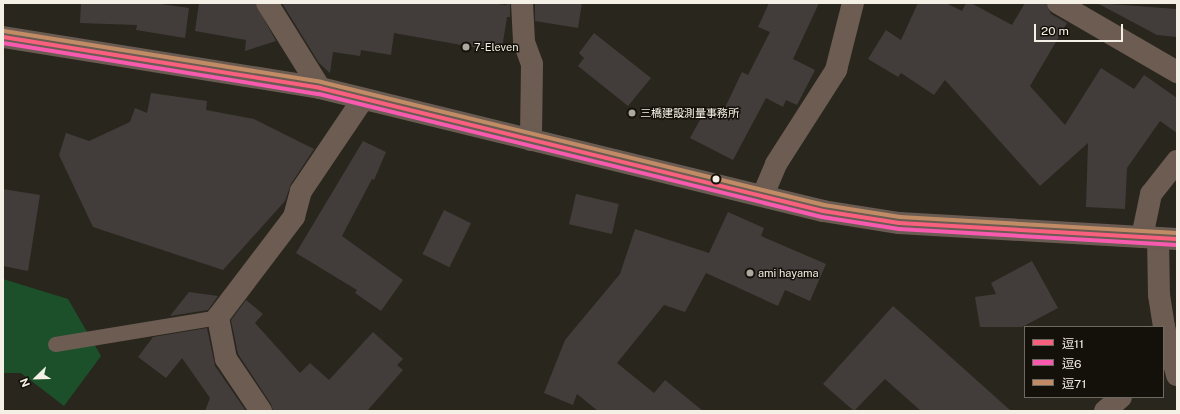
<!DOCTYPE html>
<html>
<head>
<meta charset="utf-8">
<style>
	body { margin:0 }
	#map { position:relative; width:1180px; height:414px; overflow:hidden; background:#29261d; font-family:"Public Sans","Noto Sans JP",sans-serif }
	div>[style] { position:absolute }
	.green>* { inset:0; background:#1c502a }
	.building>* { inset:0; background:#423d3b; transform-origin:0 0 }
	.service>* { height:15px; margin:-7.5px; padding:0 7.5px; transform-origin:7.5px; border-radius:7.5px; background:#6c5c52 }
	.minor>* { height:22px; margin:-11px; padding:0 11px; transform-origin:11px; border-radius:11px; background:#6c5c52 }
	.trunk>* { height:22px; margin:-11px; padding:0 11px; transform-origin:11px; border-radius:11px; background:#6a5c52 }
	.bus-1>* { height:4px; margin:-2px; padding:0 2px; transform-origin:2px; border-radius:2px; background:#f8607d }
	.bus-2>* { height:4px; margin:-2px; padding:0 2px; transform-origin:2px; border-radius:2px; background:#f75aaf }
	.bus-3>* { height:4px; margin:-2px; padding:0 2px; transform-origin:2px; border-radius:2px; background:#c18c65 }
	.dots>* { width:11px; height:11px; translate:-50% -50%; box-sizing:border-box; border:2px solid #14110a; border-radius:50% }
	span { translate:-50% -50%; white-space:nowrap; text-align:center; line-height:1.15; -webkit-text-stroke:3px #14110a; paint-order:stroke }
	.poi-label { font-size:11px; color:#f4f0e6 }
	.left { translate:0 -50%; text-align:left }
	.frame { position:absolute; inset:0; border:4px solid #f4f0e6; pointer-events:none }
	.legend { position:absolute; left:1024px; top:326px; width:140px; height:72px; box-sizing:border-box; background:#14110a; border:1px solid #6e6a62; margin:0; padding:5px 7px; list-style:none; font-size:12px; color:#f4f0e6 }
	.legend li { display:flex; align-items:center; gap:8px; height:20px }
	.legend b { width:20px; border:1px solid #6e6a62 }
	.north { position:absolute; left:16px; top:358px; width:40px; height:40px; -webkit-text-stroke:3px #14110a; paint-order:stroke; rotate:247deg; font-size:11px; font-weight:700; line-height:16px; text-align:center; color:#f4f0e6 }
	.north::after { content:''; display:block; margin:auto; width:14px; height:18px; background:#f4f0e6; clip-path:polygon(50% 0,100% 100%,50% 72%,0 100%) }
	.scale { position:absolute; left:1034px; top:24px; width:89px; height:18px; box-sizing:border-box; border:2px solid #f4f0e6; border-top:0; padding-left:5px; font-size:12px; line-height:14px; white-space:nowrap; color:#f4f0e6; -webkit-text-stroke:3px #14110a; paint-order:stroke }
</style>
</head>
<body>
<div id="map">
	<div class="green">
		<i style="clip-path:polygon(3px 279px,68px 299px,101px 356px,64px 406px,21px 373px,3px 373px)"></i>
	</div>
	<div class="building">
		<i style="clip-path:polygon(81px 3px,154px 3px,189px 8px,185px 38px,136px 30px,137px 25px,80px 23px)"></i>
		<i style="clip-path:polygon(199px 3px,255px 3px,276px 41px,245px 51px,246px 40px,195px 31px)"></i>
		<i style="clip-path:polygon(282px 3px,492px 3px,505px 5px,510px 3px,510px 17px,507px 17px,502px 48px,485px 46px,484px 49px,394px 33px,391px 55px,361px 50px,360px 56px,333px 52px,330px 73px,319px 63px)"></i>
		<i style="clip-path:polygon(535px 3px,582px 3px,578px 28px,535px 21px)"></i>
		<i style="clip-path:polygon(769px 3px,819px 3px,793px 59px,815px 70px,797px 105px,786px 100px,783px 107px,766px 98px,733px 160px,690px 138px,707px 107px,722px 114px,742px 72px,748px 75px,770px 32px,758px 27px)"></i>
		<i style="clip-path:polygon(918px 3px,946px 3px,962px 11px,966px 3px,971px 3px,1012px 25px,1025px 3px,1046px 3px,1051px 14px,1067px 23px,1030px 86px,1065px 125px,1101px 68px,1134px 89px,1144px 75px,1177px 98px,1177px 133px,1160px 121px,1127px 168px,1125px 209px,1086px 207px,1088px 143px,1040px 186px,945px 80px,934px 95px,901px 73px,898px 77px,868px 59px,886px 30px,901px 40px)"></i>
		<i style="clip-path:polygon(1097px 3px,1177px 9px,1177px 37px,1157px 35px)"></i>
		<i style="clip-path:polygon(594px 33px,651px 78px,628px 106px,578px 66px,584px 58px,579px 53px)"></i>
		<i style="clip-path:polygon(151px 93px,207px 101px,206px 110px,254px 119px,314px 149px,291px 184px,285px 201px,223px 270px,93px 227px,59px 155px,66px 133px,89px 141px,130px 122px,135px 108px,147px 113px)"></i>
		<i style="clip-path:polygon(363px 141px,386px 152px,374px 180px,372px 179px,342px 236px,403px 280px,381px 311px,355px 293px,357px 290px,296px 253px)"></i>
		<i style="clip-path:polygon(3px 189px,40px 195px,28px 271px,3px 266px)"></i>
		<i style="left:576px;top:194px;width:44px;height:31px;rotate:13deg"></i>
		<i style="left:444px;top:210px;width:30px;height:49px;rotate:26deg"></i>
		<i style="clip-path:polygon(728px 212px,764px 228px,761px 236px,826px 264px,810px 301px,785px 290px,778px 306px,706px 273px,685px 312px,664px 305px,617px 363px,654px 393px,665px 380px,703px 411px,598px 411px,577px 394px,573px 405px,544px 393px,565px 340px,620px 274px,635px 229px,709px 253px)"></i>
		<i style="clip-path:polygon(1032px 261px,1058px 308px,1022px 327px,980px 327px,975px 297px,996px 294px,991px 283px)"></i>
		<i style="clip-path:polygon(189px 292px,218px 296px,208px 310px,170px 316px)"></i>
		<i style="clip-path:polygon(246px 300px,263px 314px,255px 323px,300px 373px,310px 363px,329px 380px,373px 332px,403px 359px,397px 365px,403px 370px,367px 411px,273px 411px,271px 404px,238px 354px,231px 320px)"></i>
		<i style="clip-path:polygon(893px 306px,925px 334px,1011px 411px,921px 411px,885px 379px,854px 411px,823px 384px)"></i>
		<i style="clip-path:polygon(207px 328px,215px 366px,246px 411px,205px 411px,210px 398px,182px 358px,166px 378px,138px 357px,153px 337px)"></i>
	</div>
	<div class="service">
		<i style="left:55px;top:344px;width:165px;rotate:-9.4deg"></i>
	</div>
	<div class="minor">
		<i style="left:267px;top:3px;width:100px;rotate:58.1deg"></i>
		<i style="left:522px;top:3px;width:39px;rotate:87deg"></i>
		<i style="left:524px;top:42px;width:23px;rotate:70deg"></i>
		<i style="left:532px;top:64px;width:76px;rotate:90.8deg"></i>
		<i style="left:1058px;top:3px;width:138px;rotate:30.1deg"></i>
		<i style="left:763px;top:195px;width:34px;rotate:-67deg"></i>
		<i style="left:776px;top:164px;width:112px;rotate:-57.4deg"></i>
		<i style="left:836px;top:70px;width:69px;rotate:-75.8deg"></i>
		<i style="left:1142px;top:237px;width:44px;rotate:-78.2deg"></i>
		<i style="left:1151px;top:194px;width:42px;rotate:-51.8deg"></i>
		<i style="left:1158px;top:238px;width:57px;rotate:89deg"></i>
		<i style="left:1159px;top:295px;width:32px;rotate:81deg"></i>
		<i style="left:1164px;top:327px;width:50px;rotate:74.8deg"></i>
		<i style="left:261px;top:411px;width:63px;rotate:-123.9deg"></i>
		<i style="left:226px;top:359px;width:43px;rotate:-100.8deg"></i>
		<i style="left:218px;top:317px;width:126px;rotate:-52.8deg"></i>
		<i style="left:294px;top:217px;width:27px;rotate:-75deg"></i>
		<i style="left:301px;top:191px;width:111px;rotate:-56deg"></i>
		<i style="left:1105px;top:411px;width:21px;rotate:-41deg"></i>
	</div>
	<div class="trunk">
		<i style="left:3px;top:37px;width:321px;rotate:9.1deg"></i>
		<i style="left:320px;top:88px;width:518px;rotate:13.74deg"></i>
		<i style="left:823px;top:211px;width:77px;rotate:9deg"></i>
		<i style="left:899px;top:223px;width:278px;rotate:3.3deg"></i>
	</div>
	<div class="bus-1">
		<i style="left:3px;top:37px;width:321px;rotate:9.1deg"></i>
		<i style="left:320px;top:88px;width:518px;rotate:13.74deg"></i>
		<i style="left:823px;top:211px;width:77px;rotate:9deg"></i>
		<i style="left:899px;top:223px;width:278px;rotate:3.3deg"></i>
	</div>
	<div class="bus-2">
		<i style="left:3px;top:43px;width:320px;rotate:9.2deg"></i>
		<i style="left:319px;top:94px;width:518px;rotate:13.74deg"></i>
		<i style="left:822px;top:217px;width:78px;rotate:8.9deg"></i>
		<i style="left:899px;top:229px;width:278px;rotate:3.3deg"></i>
	</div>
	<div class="bus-3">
		<i style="left:4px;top:31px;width:321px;rotate:9.1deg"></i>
		<i style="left:321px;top:82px;width:518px;rotate:13.74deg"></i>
		<i style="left:824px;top:205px;width:77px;rotate:9deg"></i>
		<i style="left:900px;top:217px;width:277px;rotate:3.3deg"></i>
	</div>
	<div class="dots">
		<i style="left:466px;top:47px;background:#ada9a0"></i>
		<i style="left:632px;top:113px;background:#ada9a0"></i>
		<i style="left:716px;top:179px;background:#f4f0e6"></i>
		<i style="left:750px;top:273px;background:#ada9a0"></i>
	</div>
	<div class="poi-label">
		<span class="left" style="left:474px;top:47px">7-Eleven</span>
		<span class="left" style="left:640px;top:113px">三橋建設測量事務所</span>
		<span class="left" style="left:758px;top:273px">ami hayama</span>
	</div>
	<div class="frame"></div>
	<ul class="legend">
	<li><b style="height:5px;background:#f8607d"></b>逗11</li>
	<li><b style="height:5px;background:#f75aaf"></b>逗6</li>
	<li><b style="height:5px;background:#c18c65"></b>逗71</li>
	</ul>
	<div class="north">N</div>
	<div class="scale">20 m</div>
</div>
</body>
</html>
